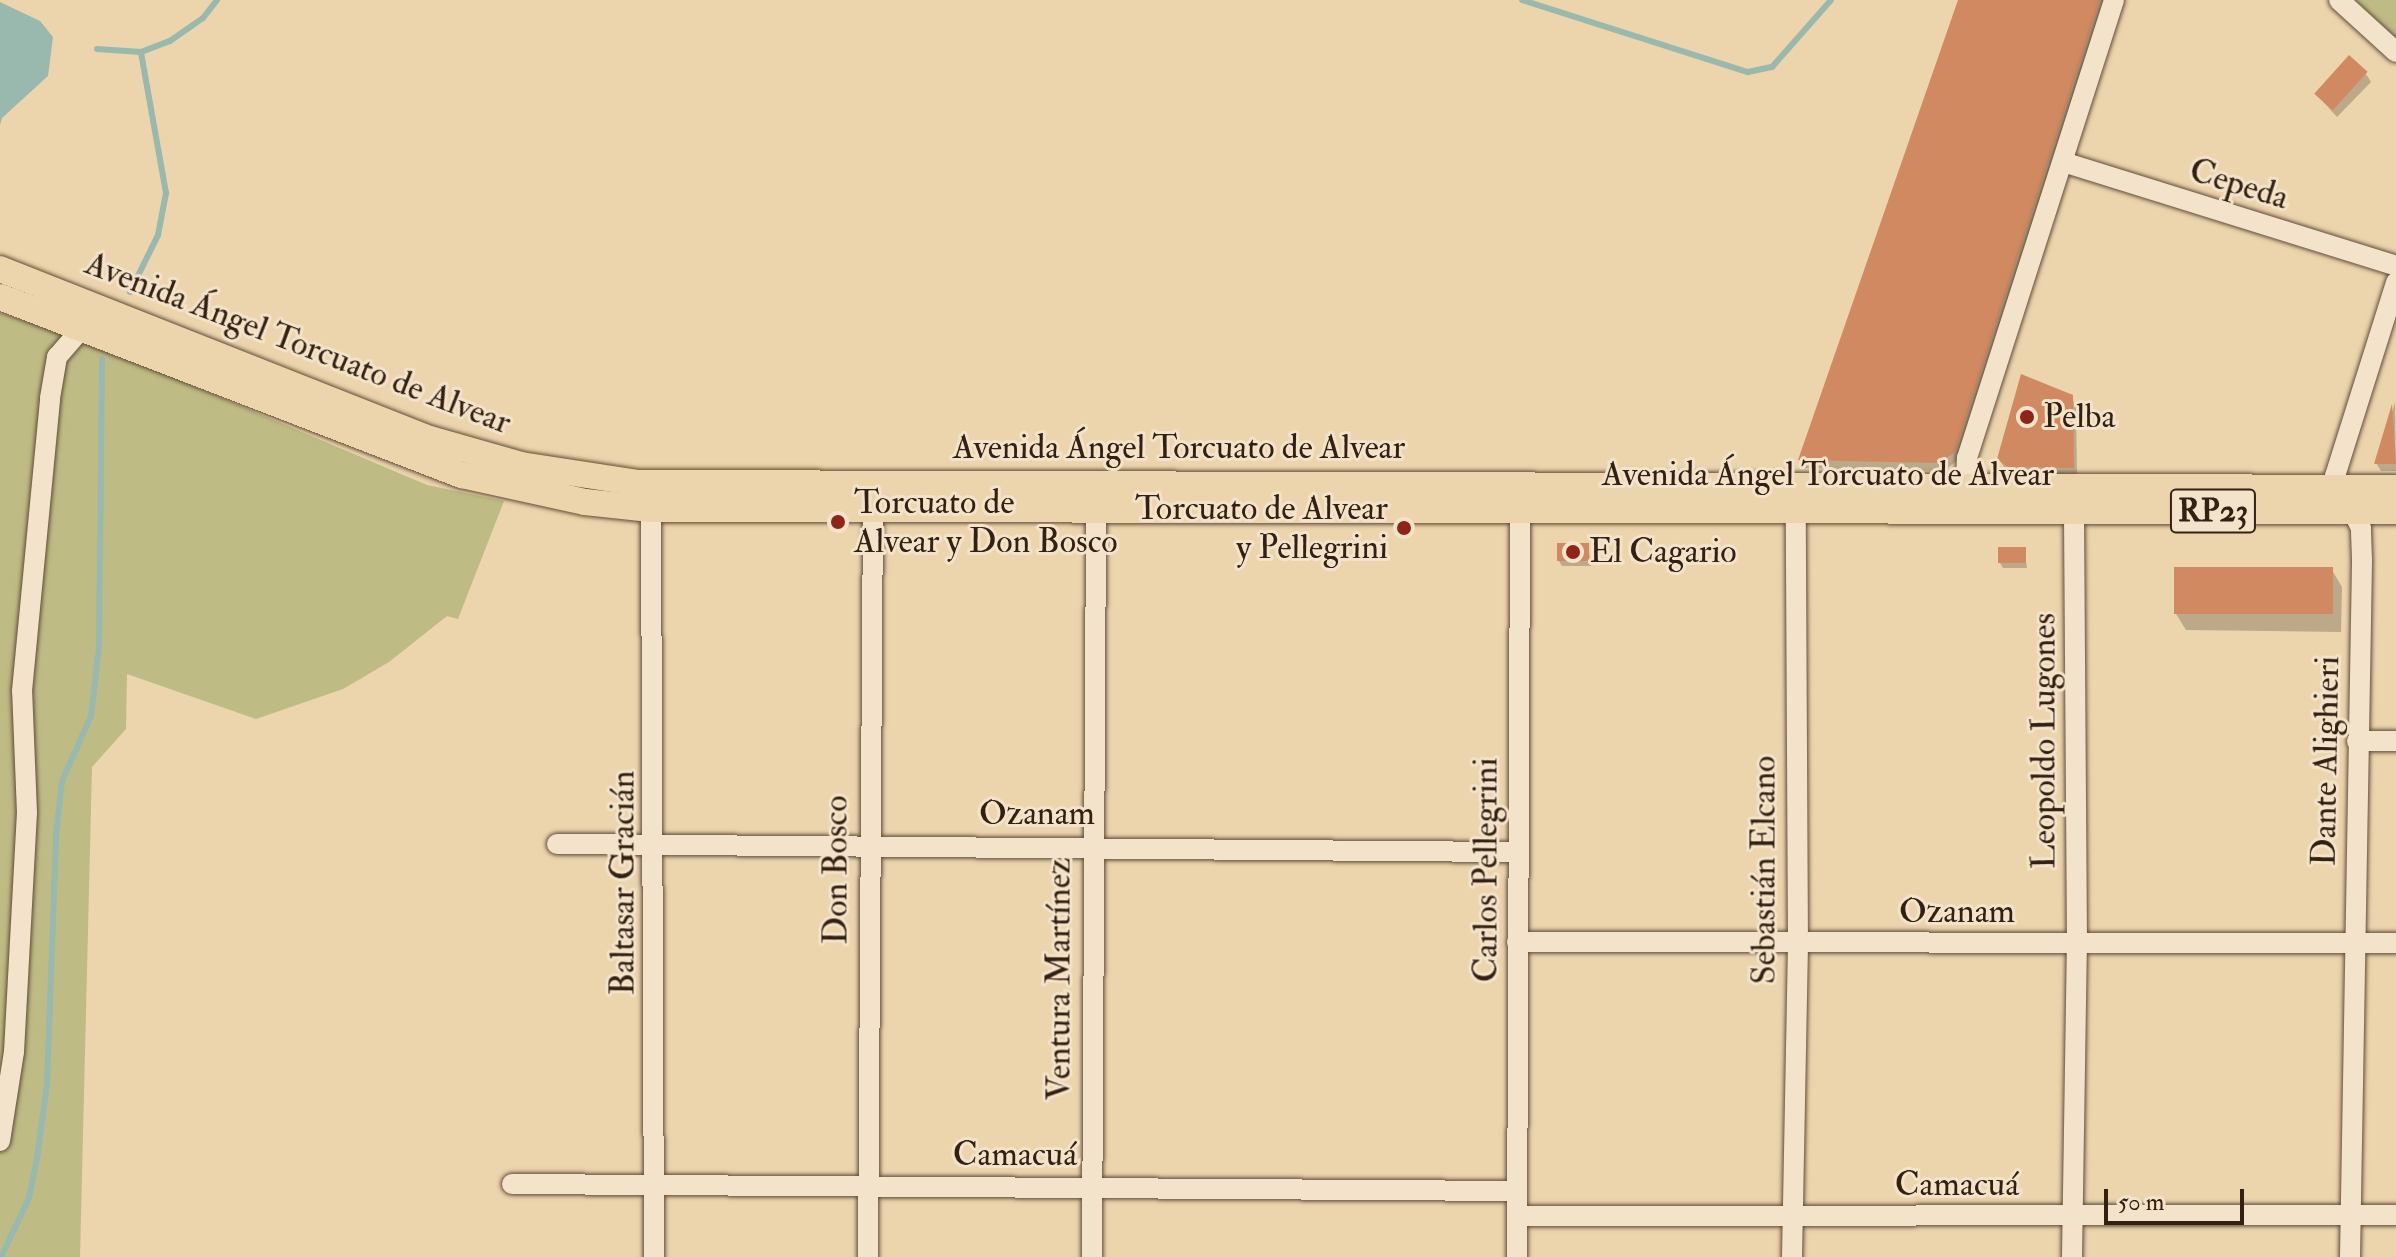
<!DOCTYPE html>
<html>
<head>
<meta charset="utf-8">
<style>
	body { margin:0 }
	#map { position:relative; width:2396px; height:1257px; overflow:hidden; background:#ecd4ad; font-family:"IM FELL Double Pica",serif }
	div>[style] { position:absolute }
	.green>* { inset:0; background:#bfbb85 }
	.water>* { inset:0; background:#99b8ae }
	.shadow>* { inset:0; background:#0003 }
	.stream>* { height:6px; margin:-3px; padding:0 3px; transform-origin:3px; border-radius:3px; background:#99b8ae }
	.building>* { inset:0; background:#d18961; transform-origin:0 0 }
	.roads { filter:drop-shadow(0 0 2px #614d39) drop-shadow(0 0 2px #614d39) }
	.minor>* { height:20px; margin:-10px; padding:0 10px; transform-origin:10px; border-radius:10px; background:#f3e3ca }
	.major>* { height:26px; margin:-13px; padding:0 13px; transform-origin:13px; border-radius:13px; background:#ecd4ad }
	.dots>* { width:22px; height:22px; translate:-50% -50%; box-sizing:border-box; border:4px solid #f3e3ca; border-radius:50% }
	span { translate:-50% -50%; white-space:nowrap; text-align:center; line-height:1.15; -webkit-text-stroke:6px #f3e3ca; paint-order:stroke }
	.shield-label span { padding:2px 6px; background:#f3e3ca; border:2px solid; border-radius:6px; -webkit-text-stroke-width:0 }
	.shield-label { font-size:32px; color:#332012; font-weight:700 }
	.street-label { font-size:34px; color:#332012 }
	.poi-label { font-size:34px; color:#332012 }
	.left { translate:0 -50%; text-align:left }
	.right { translate:-100% -50%; text-align:right }
	.scale { position:absolute; left:2104px; top:1189px; width:140px; height:36px; box-sizing:border-box; border:4px solid #332012; border-top:0; padding-left:10px; font-size:24px; line-height:28px; white-space:nowrap; color:#332012; -webkit-text-stroke:6px #f3e3ca; paint-order:stroke }
</style>
</head>
<body>
<div id="map">
	<div class="green">
		<i style="clip-path:polygon(2355px 0,2396px 0,2396px 38px)"></i>
		<i style="clip-path:polygon(0 313px,92px 343px,427px 485px,504px 501px,458px 619px,447px 616px,389px 662px,343px 689px,256px 719px,127px 674px,126px 729px,92px 767px,80px 1257px,0 1257px)"></i>
	</div>
	<div class="water">
		<i style="clip-path:polygon(0 2px,40px 21px,53px 37px,48px 76px,2px 118px,0 125px)"></i>
	</div>
	<div class="shadow">
		<i style="clip-path:polygon(1960px 0,2109px 0,1958px 460px,1944px 471px,1805px 468px,1800px 460px)"></i>
		<i style="clip-path:polygon(2366px 74px,2371px 82px,2337px 117px,2315px 93px)"></i>
		<i style="clip-path:polygon(2071px 397px,2076px 406px,2077px 476px,2015px 475px,2004px 467px,1999px 459px)"></i>
		<i style="clip-path:polygon(2395px 402px,2396px 471px,2381px 471px,2376px 463px)"></i>
		<i style="clip-path:polygon(1588px 545px,1591px 566px,1562px 566px,1559px 561px)"></i>
		<i style="clip-path:polygon(2024px 549px,2027px 568px,2003px 568px,2000px 563px)"></i>
		<i style="clip-path:polygon(2332px 570px,2342px 587px,2341px 632px,2186px 630px,2176px 614px)"></i>
	</div>
	<div class="stream">
		<i style="left:1522px;top:0;width:237px;rotate:17.7deg"></i>
		<i style="left:1748px;top:72px;width:25px;rotate:-12deg"></i>
		<i style="left:1772px;top:67px;width:89px;rotate:-48.6deg"></i>
		<i style="left:97px;top:49px;width:44px;rotate:3.9deg"></i>
		<i style="left:141px;top:52px;width:31px;rotate:-21deg"></i>
		<i style="left:170px;top:41px;width:40px;rotate:-34.9deg"></i>
		<i style="left:203px;top:18px;width:23px;rotate:-52deg"></i>
		<i style="left:130px;top:292px;width:64px;rotate:-63.8deg"></i>
		<i style="left:158px;top:235px;width:43px;rotate:-79.2deg"></i>
		<i style="left:166px;top:193px;width:143px;rotate:-100.1deg"></i>
		<i style="left:1px;top:1257px;width:65px;rotate:-64.6deg"></i>
		<i style="left:29px;top:1198px;width:41px;rotate:-78.7deg"></i>
		<i style="left:37px;top:1158px;width:75px;rotate:-82.3deg"></i>
		<i style="left:47px;top:1084px;width:250px;rotate:-87.9deg"></i>
		<i style="left:56px;top:834px;width:53px;rotate:-83.5deg"></i>
		<i style="left:62px;top:781px;width:71px;rotate:-66deg"></i>
		<i style="left:91px;top:716px;width:69px;rotate:-83.4deg"></i>
		<i style="left:99px;top:647px;width:288px;rotate:-89.4deg"></i>
	</div>
	<div class="building">
		<i style="clip-path:polygon(1958px 0,2100px 0,1955px 452px,1939px 463px,1798px 460px)"></i>
		<i style="left:2349px;top:55px;width:25px;height:52px;rotate:42deg"></i>
		<i style="clip-path:polygon(2021px 374px,2073px 395px,2074px 468px,2008px 467px,1997px 459px)"></i>
		<i style="clip-path:polygon(2392px 404px,2396px 464px,2374px 464px)"></i>
		<i style="left:1557px;top:543px;width:32px;height:18px"></i>
		<i style="left:1998px;top:547px;width:28px;height:16px"></i>
		<i style="left:2174px;top:567px;width:159px;height:47px"></i>
	</div>
	<div class="roads">
		<div class="minor">
			<i style="left:2339px;top:0;width:77px;rotate:42.4deg"></i>
			<i style="left:2063px;top:162px;width:349px;rotate:17.3deg"></i>
			<i style="left:1966px;top:483px;width:25px;rotate:-88deg"></i>
			<i style="left:1967px;top:458px;width:481px;rotate:-72.2deg"></i>
			<i style="left:651px;top:509px;width:748px;rotate:89.77deg"></i>
			<i style="left:2357px;top:741px;width:39px"></i>
			<i style="left:557px;top:844px;width:960px;rotate:0.48deg"></i>
			<i style="left:1517px;top:942px;width:879px;rotate:0.07deg"></i>
			<i style="left:0;top:1141px;width:90px;rotate:-81.1deg"></i>
			<i style="left:14px;top:1052px;width:239px;rotate:-86.9deg"></i>
			<i style="left:27px;top:813px;width:122px;rotate:-92.3deg"></i>
			<i style="left:22px;top:691px;width:294px;rotate:-84.5deg"></i>
			<i style="left:50px;top:398px;width:42px;rotate:-80.3deg"></i>
			<i style="left:57px;top:357px;width:40px;rotate:-49deg"></i>
			<i style="left:512px;top:1184px;width:1005px;rotate:0.4deg"></i>
			<i style="left:1517px;top:1216px;width:879px;rotate:-0.07deg"></i>
			<i style="left:868px;top:1257px;width:760px;rotate:-89.62deg"></i>
			<i style="left:1092px;top:1257px;width:748px;rotate:-89.69deg"></i>
			<i style="left:1517px;top:1257px;width:760px;rotate:-89.77deg"></i>
			<i style="left:1792px;top:1257px;width:313px;rotate:-88.9deg"></i>
			<i style="left:1798px;top:944px;width:447px;rotate:-90.3deg"></i>
			<i style="left:2072px;top:1257px;width:313px;rotate:-89.1deg"></i>
			<i style="left:2077px;top:944px;width:432px;rotate:-90.4deg"></i>
			<i style="left:2350px;top:1257px;width:697px;rotate:-89.01deg"></i>
			<i style="left:2362px;top:560px;width:32px;rotate:-92deg"></i>
			<i style="left:2361px;top:528px;width:58px;rotate:-116.6deg"></i>
			<i style="left:2335px;top:476px;width:203px;rotate:-72.5deg"></i>
		</div>
		<div class="major">
			<i style="left:0;top:269px;width:462px;rotate:21.6deg"></i>
			<i style="left:430px;top:439px;width:95px;rotate:15.9deg"></i>
			<i style="left:521px;top:465px;width:119px;rotate:8.7deg"></i>
			<i style="left:639px;top:483px;width:1757px;rotate:0.16deg"></i>
			<i style="left:0;top:297px;width:495px;rotate:21.1deg"></i>
			<i style="left:462px;top:475px;width:126px;rotate:12.4deg"></i>
			<i style="left:585px;top:502px;width:66px;rotate:6.1deg"></i>
			<i style="left:651px;top:509px;width:1745px;rotate:0.07deg"></i>
		</div>
	</div>
	<div class="dots">
		<i style="left:2027px;top:417px;background:#8f2418"></i>
		<i style="left:838px;top:522px;background:#8f2418"></i>
		<i style="left:1404px;top:528px;background:#8f2418"></i>
		<i style="left:1573px;top:552px;background:#8f2418"></i>
	</div>
	<div class="shield-label">
		<span style="left:2213px;top:511px">RP23</span>
	</div>
	<div class="street-label">
		<span style="left:2239px;top:184px;rotate:17deg">Cepeda</span>
		<span style="left:298px;top:343px;rotate:21deg">Avenida Ángel Torcuato de Alvear</span>
		<span style="left:1179px;top:448px">Avenida Ángel Torcuato de Alvear</span>
		<span style="left:1828px;top:475px">Avenida Ángel Torcuato de Alvear</span>
		<span style="left:2044px;top:741px;rotate:-90deg">Leopoldo Lugones</span>
		<span style="left:2326px;top:761px;rotate:-89deg">Dante Alighieri</span>
		<span style="left:1037px;top:814px">Ozanam</span>
		<span style="left:836px;top:870px;rotate:-90deg">Don Bosco</span>
		<span style="left:1486px;top:870px;rotate:-90deg">Carlos Pellegrini</span>
		<span style="left:1764px;top:870px;rotate:-90deg">Sebastián Elcano</span>
		<span style="left:623px;top:883px;rotate:-90deg">Baltasar Gracián</span>
		<span style="left:1957px;top:912px">Ozanam</span>
		<span style="left:1059px;top:979px;rotate:-90deg">Ventura Martínez</span>
		<span style="left:1015px;top:1155px">Camacuá</span>
		<span style="left:1957px;top:1185px">Camacuá</span>
	</div>
	<div class="poi-label">
		<span class="left" style="left:2043px;top:417px">Pelba</span>
		<span class="left" style="left:854px;top:522px">Torcuato de<br>Alvear y Don Bosco</span>
		<span class="right" style="left:1388px;top:528px">Torcuato de Alvear<br>y Pellegrini</span>
		<span class="left" style="left:1589px;top:552px">El Cagario</span>
	</div>
	<div class="scale">50 m</div>
</div>
</body>
</html>
